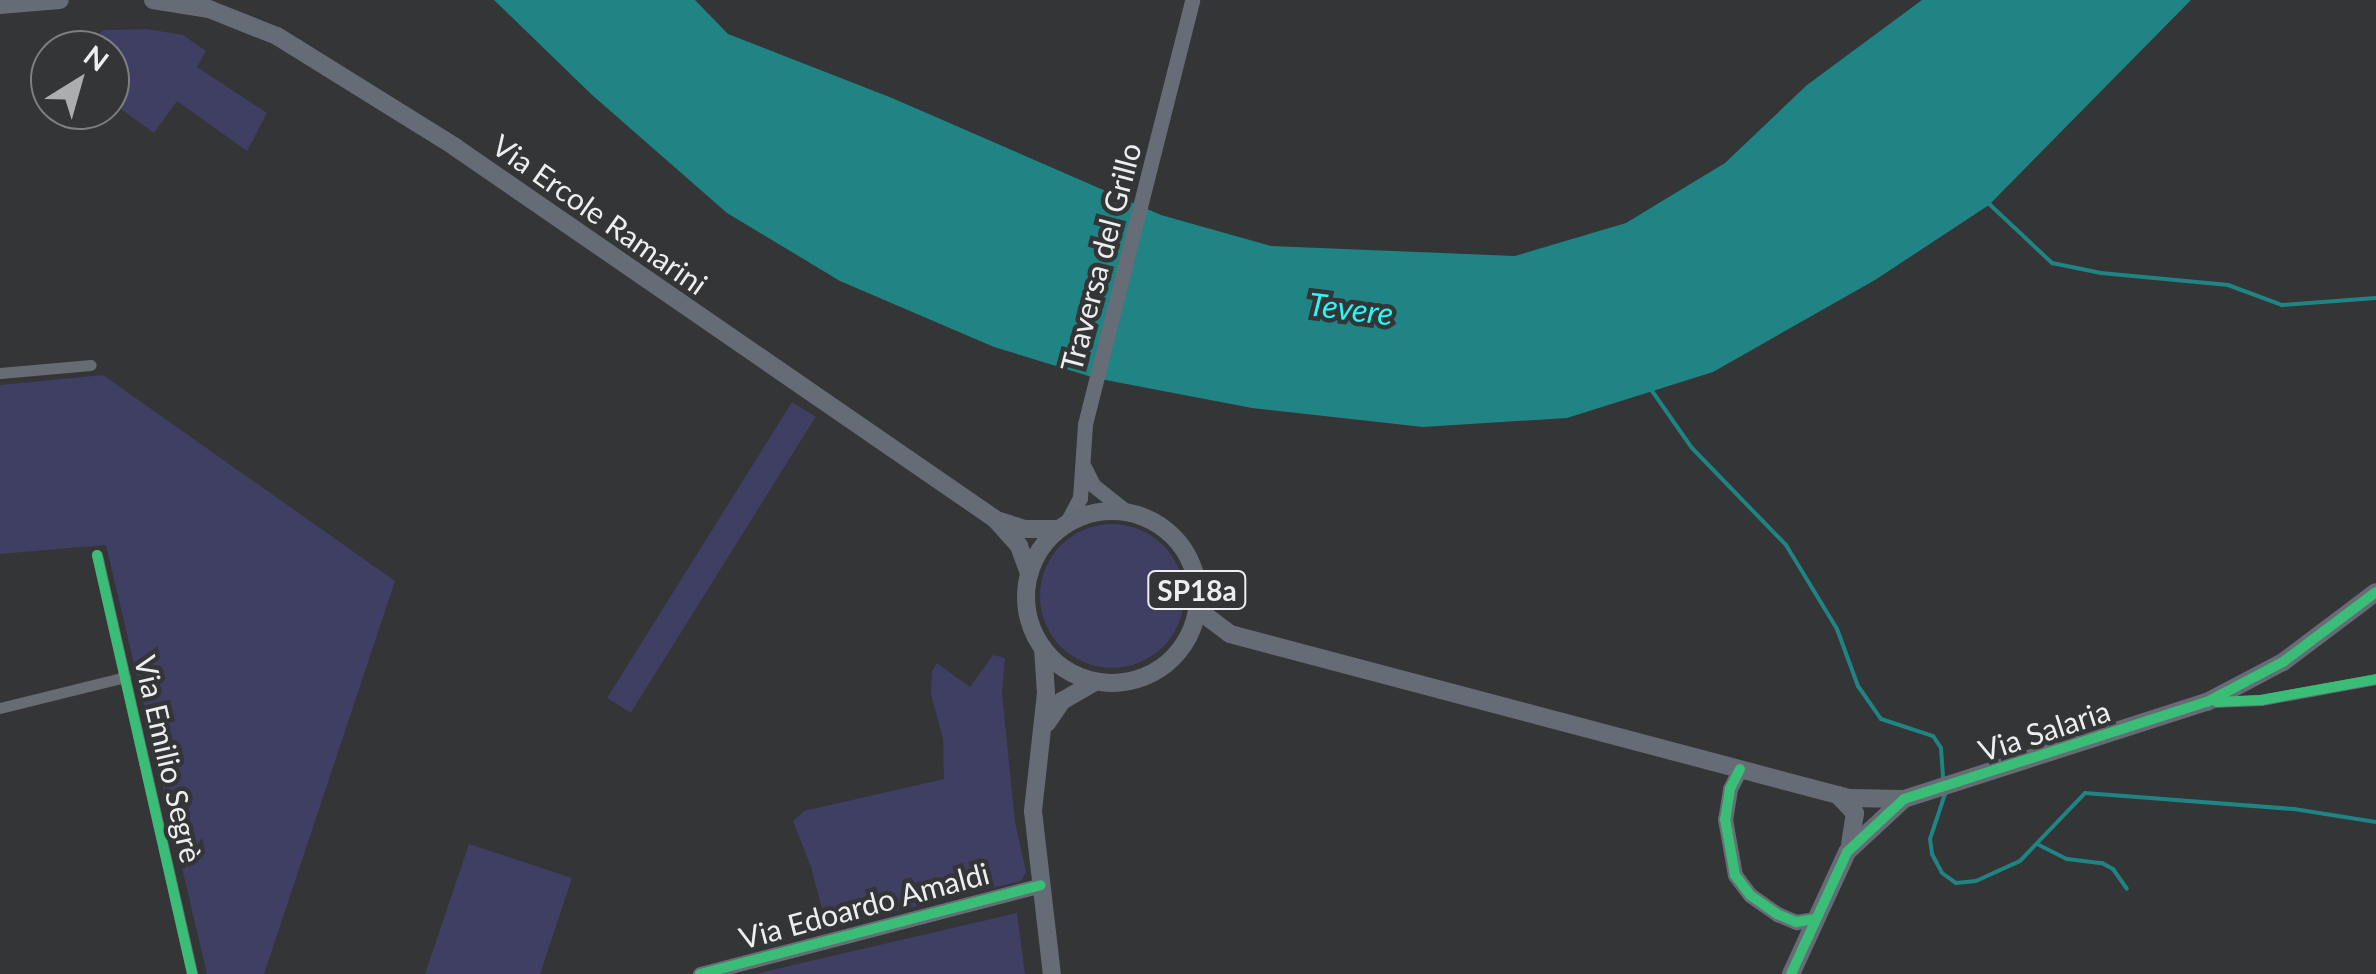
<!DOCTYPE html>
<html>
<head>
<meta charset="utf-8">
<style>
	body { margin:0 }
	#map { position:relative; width:2376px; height:974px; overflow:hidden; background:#343536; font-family:Lato,sans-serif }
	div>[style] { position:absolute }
	.green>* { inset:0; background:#3f3e63; transform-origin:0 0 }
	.round { border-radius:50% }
	.water>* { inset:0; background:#1f8483 }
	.stream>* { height:4px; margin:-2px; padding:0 2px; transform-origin:2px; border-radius:2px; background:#1f8483 }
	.street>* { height:11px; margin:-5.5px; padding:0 5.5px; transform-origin:5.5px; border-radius:5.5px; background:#666b74 }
	.secondary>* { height:15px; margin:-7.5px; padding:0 7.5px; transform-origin:7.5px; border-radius:7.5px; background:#676d77 }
	.primary>* { height:18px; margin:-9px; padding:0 9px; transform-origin:9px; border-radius:9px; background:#666c76 }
	.primary>.ring { margin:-9px; padding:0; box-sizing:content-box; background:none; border:18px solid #666c76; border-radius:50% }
	.cycleway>* { height:10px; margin:-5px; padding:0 5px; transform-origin:5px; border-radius:5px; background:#3abd76 }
	span { translate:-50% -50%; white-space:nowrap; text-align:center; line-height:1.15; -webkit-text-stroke:9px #333537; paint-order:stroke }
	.shield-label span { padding:2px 8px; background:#333537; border:2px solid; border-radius:8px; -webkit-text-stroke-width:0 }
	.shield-label { font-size:28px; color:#eceeef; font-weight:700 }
	.street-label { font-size:30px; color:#eceeef }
	.water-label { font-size:32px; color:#2af7f6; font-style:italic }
	.north { position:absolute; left:30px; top:30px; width:100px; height:100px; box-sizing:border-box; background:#333537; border:2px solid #7d7f81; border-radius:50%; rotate:37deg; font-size:28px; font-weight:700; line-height:40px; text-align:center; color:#eceeef }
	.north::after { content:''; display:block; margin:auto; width:35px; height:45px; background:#acadae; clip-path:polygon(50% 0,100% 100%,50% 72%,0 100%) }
</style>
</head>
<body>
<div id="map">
	<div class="green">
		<i style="clip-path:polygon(147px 29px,183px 35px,206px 51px,197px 67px,267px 113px,247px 151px,177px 101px,154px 133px,110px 101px,110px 50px,85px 50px,90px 40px,104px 30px)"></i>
		<i style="clip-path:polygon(103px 375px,395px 581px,264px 974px,207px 974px,106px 545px,0 554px,0 385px)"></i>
		<i style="left:792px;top:402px;width:28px;height:349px;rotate:32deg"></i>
		<i class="round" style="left:1040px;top:524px;width:144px;height:144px"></i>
		<i style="clip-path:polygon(993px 655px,1005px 658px,1002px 693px,1015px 822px,1026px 872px,1021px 881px,827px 928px,811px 867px,793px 821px,804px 811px,944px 779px,943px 739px,931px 694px,932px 672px,937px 663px,970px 687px)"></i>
		<i style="clip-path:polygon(469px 844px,572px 878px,540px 974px,425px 974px)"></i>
		<i style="clip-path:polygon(1017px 913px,1025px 974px,755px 974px)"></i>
	</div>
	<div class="water">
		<i style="clip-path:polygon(494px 0,695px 0,728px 34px,892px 98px,1161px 215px,1271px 246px,1515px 256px,1626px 223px,1725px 163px,1807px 85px,1922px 0,2191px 0,1989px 205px,1875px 280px,1713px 372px,1567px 418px,1423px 427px,1252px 408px,1095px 378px,994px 347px,840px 281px,727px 213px,591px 94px)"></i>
	</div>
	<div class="stream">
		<i style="left:1986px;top:201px;width:91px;rotate:43.2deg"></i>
		<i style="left:2052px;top:263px;width:50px;rotate:11.5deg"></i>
		<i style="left:2101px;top:273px;width:128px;rotate:5.4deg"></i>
		<i style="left:2228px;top:285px;width:58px;rotate:20.3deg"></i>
		<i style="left:2282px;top:305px;width:94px;rotate:-4.3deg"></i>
		<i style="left:1650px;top:388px;width:73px;rotate:55deg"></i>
		<i style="left:1692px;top:448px;width:135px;rotate:45.9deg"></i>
		<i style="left:1786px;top:545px;width:98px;rotate:58.7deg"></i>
		<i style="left:1837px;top:629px;width:61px;rotate:69.8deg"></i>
		<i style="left:1858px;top:686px;width:40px;rotate:55.1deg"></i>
		<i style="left:1881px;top:719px;width:55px;rotate:18.1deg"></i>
		<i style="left:1933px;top:736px;width:14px;rotate:56deg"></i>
		<i style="left:1941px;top:748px;width:32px;rotate:86deg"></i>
		<i style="left:1945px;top:794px;width:47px;rotate:108.4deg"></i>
		<i style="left:1930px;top:839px;width:15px;rotate:82deg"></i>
		<i style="left:1932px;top:854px;width:21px;rotate:62deg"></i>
		<i style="left:1942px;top:873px;width:17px;rotate:36deg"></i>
		<i style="left:1956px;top:883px;width:20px;rotate:-6deg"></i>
		<i style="left:1976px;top:881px;width:48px;rotate:-24.4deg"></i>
		<i style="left:2020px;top:861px;width:94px;rotate:-46.3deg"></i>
		<i style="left:2085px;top:793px;width:210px;rotate:4.4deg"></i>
		<i style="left:2294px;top:809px;width:83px;rotate:9deg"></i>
		<i style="left:2039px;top:845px;width:31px;rotate:27deg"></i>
		<i style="left:2067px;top:859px;width:35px;rotate:7deg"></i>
		<i style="left:2102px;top:863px;width:13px;rotate:29deg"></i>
		<i style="left:2113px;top:869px;width:24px;rotate:55deg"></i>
	</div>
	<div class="street">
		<i style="left:0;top:373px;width:91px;rotate:-5deg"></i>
		<i style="left:97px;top:555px;width:430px;rotate:77.2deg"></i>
		<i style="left:2211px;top:702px;width:50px;rotate:-2.3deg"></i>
		<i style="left:2261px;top:700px;width:117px;rotate:-10.3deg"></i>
		<i style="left:0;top:708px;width:129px;rotate:-13.9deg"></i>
	</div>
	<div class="secondary">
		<i style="left:1084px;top:467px;width:20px;rotate:63deg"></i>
		<i style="left:1093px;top:485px;width:43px;rotate:38.5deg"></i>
		<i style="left:1065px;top:526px;width:32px;rotate:-62deg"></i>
		<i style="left:1080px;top:498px;width:74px;rotate:-86.1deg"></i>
		<i style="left:1085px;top:424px;width:437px;rotate:-75.8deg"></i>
		<i style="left:1740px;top:769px;width:22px;rotate:117deg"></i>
		<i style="left:1730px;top:789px;width:30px;rotate:99deg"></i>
		<i style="left:1725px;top:819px;width:57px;rotate:79.9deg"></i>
		<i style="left:1735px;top:875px;width:25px;rotate:53deg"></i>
		<i style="left:1750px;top:895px;width:33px;rotate:35deg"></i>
		<i style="left:1777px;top:914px;width:21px;rotate:23deg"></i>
		<i style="left:1796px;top:922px;width:18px;rotate:-9deg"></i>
		<i style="left:700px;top:974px;width:352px;rotate:-14.6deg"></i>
	</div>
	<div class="primary">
		<i style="left:153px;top:0;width:57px;rotate:9.1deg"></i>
		<i style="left:209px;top:9px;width:73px;rotate:21.7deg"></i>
		<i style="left:277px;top:36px;width:210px;rotate:31.9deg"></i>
		<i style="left:455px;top:147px;width:656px;rotate:34.56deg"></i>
		<i style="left:995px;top:519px;width:36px;rotate:48deg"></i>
		<i style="left:1019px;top:546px;width:30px;rotate:70deg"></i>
		<i style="left:0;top:5px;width:60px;rotate:-4.8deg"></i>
		<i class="ring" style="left:1026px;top:511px;width:154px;height:154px"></i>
		<i style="left:1000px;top:521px;width:25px;rotate:18deg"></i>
		<i style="left:1024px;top:529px;width:36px"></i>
		<i style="left:1197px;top:609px;width:41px;rotate:37.1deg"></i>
		<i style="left:1230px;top:634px;width:640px;rotate:14.84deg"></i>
		<i style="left:1849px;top:798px;width:55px;rotate:1deg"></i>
		<i style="left:1043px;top:648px;width:45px;rotate:86.2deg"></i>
		<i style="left:1046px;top:693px;width:119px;rotate:96.3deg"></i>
		<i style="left:1033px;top:811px;width:164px;rotate:83.4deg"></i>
		<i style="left:1047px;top:723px;width:27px;rotate:-56deg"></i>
		<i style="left:1062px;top:701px;width:39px;rotate:-30deg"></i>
		<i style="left:1838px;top:795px;width:25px;rotate:47deg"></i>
		<i style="left:1855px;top:813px;width:32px;rotate:99deg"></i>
		<i style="left:1791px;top:974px;width:134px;rotate:-65.3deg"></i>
		<i style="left:1847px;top:852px;width:78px;rotate:-42.9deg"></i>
		<i style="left:1904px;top:799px;width:318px;rotate:-17.8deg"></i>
		<i style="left:2207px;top:702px;width:86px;rotate:-27.8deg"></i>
		<i style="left:2283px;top:662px;width:116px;rotate:-37deg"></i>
	</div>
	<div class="cycleway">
		<i style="left:97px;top:555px;width:430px;rotate:77.2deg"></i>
		<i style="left:2217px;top:702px;width:44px;rotate:-2.6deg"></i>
		<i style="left:2261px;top:700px;width:117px;rotate:-10.3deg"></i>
		<i style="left:1740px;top:769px;width:22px;rotate:117deg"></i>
		<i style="left:1730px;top:789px;width:30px;rotate:99deg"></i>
		<i style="left:1725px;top:819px;width:57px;rotate:79.9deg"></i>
		<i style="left:1735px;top:875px;width:25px;rotate:53deg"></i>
		<i style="left:1750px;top:895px;width:33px;rotate:35deg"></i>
		<i style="left:1777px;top:914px;width:21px;rotate:23deg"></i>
		<i style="left:1796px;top:922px;width:18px;rotate:-9deg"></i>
		<i style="left:700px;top:974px;width:352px;rotate:-14.6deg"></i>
		<i style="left:1791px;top:974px;width:134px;rotate:-65.3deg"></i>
		<i style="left:1847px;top:852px;width:78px;rotate:-42.9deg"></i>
		<i style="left:1904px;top:799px;width:318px;rotate:-17.8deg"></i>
		<i style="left:2207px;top:702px;width:86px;rotate:-27.8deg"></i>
		<i style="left:2283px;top:662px;width:116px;rotate:-37deg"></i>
	</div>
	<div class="shield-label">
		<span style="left:1197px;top:590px">SP18a</span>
	</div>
	<div class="street-label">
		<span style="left:600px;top:214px;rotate:35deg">Via Ercole Ramarini</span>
		<span style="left:1100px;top:257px;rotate:-75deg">Traversa del Grillo</span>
		<span style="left:2044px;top:730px;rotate:-18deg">Via Salaria</span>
		<span style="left:169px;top:759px;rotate:77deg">Via Emilio Segrè</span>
		<span style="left:864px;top:905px;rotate:-15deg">Via Edoardo Amaldi</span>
	</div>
	<div class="water-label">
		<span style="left:1351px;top:309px;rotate:7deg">Tevere</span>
	</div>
	<div class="north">N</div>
</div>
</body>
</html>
